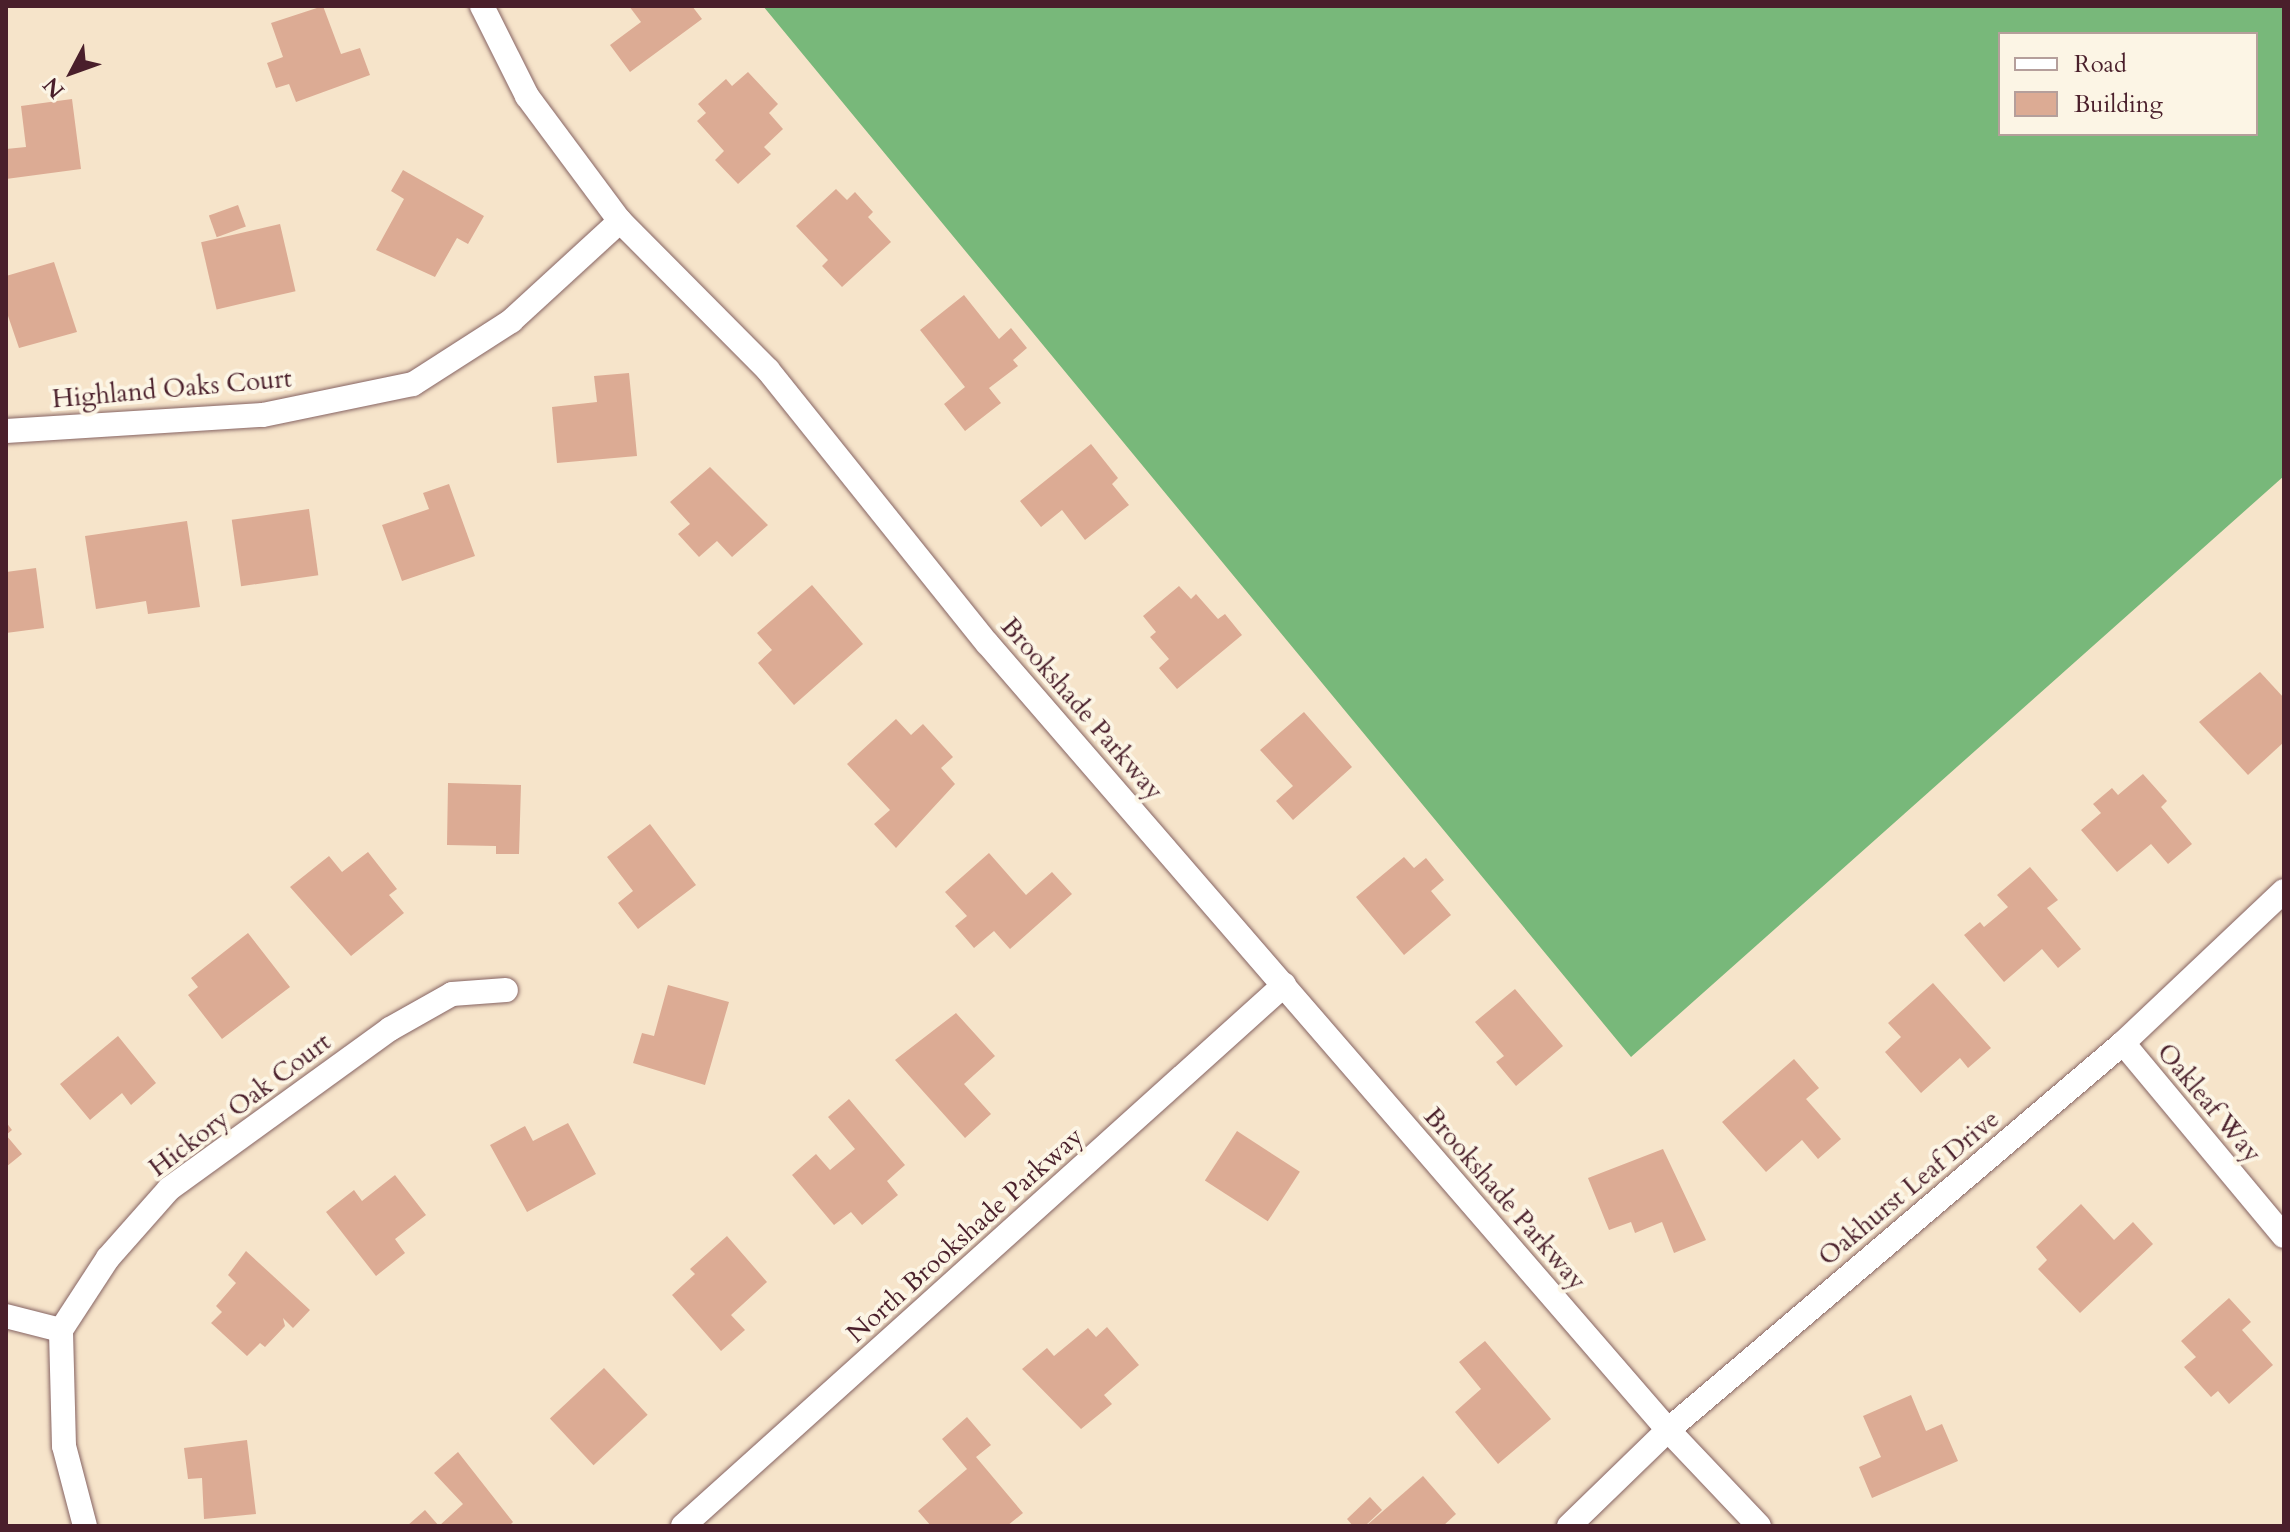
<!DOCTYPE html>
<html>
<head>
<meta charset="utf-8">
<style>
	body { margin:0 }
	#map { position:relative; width:2290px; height:1532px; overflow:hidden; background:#f6e4ca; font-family:Cardo,serif }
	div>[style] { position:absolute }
	.forest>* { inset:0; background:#78b87a }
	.building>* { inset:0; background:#dcab94; transform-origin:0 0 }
	.roads { filter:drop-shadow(0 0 2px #866463) drop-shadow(0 0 2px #866463) }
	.minor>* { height:24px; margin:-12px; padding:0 12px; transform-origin:12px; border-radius:12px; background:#fff }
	span { translate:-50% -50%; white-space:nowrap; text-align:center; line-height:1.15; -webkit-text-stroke:8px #fcf5e5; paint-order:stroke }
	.street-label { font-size:26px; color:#4a1f2b }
	.frame { position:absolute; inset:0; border:8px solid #4a1f2b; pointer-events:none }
	.legend { position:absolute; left:1998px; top:32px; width:260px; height:104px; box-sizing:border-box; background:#fcf5e5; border:2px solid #b59f9b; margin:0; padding:10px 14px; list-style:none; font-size:24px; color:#4a1f2b }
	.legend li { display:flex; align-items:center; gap:16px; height:40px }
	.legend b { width:40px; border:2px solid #b59f9b }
	.north { position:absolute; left:32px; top:32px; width:80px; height:80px; -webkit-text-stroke:6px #fcf5e5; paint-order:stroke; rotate:229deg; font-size:22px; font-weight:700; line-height:32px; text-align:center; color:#4a1f2b }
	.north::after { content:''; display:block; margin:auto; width:28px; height:36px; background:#4a1f2b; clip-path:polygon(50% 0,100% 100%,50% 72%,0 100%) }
</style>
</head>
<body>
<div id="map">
	<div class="forest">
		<i style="clip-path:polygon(evenodd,763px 6px,2284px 6px,2284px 476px,1631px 1057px,763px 6px,2000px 34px,2256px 34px,2256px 134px,2000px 134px,2000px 34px)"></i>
	</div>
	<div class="building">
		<i style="clip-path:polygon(323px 6px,341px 54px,360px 48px,370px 75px,296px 102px,289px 84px,276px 88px,267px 63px,283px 57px,271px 23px)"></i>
		<i style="clip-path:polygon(629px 6px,692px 6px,702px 19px,630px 72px,610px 45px,641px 22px)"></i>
		<i style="clip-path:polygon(748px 72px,778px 104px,769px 113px,783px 129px,764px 147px,771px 154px,738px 184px,715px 160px,724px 151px,697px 121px,706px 113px,698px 104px,726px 79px,732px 86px)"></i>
		<i style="clip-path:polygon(72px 99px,81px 169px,6px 179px,6px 149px,26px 147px,21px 106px)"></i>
		<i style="clip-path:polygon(403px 170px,484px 216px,468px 244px,457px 238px,435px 277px,376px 250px,404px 199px,391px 191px)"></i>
		<i style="clip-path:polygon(836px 189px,847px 200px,855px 192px,873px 212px,868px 217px,891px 242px,842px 287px,822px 266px,828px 260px,796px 226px)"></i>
		<i style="left:238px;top:205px;width:23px;height:31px;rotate:70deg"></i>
		<i style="left:280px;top:224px;width:69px;height:81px;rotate:77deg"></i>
		<i style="clip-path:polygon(54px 262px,77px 332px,19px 348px,6px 310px,6px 276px)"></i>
		<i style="clip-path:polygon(964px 295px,999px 339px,1011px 328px,1027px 348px,1013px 360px,1018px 366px,989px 388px,1001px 403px,965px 431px,944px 404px,965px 387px,920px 330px)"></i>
		<i style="clip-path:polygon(629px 373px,637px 456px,557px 463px,552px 407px,597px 402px,594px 376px)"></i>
		<i style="clip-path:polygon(1091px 444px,1118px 478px,1112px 484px,1129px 505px,1085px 540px,1062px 510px,1041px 527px,1020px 501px)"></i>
		<i style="clip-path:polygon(710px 467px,768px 525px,732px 557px,717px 541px,699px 557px,678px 534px,690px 524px,670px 502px)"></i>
		<i style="clip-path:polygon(449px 484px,475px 556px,402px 581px,382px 525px,429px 509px,423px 493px)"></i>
		<i style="left:309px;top:509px;width:67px;height:78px;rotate:82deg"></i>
		<i style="clip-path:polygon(187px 521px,200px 607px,148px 614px,146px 601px,96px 609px,85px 536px)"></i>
		<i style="clip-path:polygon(36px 568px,44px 628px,6px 633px,6px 572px)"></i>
		<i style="clip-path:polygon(812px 585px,863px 644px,794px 705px,758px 663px,772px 650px,757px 633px)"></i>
		<i style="clip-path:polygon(1179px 586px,1191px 599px,1196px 594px,1218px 619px,1225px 614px,1242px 635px,1177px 689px,1159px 668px,1169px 659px,1150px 637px,1156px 632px,1143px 616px)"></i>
		<i style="clip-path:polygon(2260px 672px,2284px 698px,2284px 742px,2248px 775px,2199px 722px)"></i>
		<i style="clip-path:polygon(1304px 712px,1352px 767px,1293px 820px,1276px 801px,1293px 786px,1260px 750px)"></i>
		<i style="clip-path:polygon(896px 719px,911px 735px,923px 724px,953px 757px,941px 768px,955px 784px,896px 848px,874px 824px,890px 810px,847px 764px)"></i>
		<i style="clip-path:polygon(2143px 774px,2167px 801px,2161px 807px,2192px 844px,2168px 864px,2151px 844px,2117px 872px,2081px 830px,2101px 813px,2093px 804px,2112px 788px,2118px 795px)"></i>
		<i style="clip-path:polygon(448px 783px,521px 785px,519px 854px,496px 854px,496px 846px,447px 845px)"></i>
		<i style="clip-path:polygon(650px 824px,696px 885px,638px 929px,618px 903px,633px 891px,607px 857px)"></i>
		<i style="clip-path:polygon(368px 852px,397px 889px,389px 895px,404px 913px,351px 956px,290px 887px,329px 856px,342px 872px)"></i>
		<i style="clip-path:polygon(989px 853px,1026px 895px,1052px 872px,1072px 894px,1010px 949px,994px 931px,974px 948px,955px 926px,967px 916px,945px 892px)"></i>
		<i style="clip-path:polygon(1404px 857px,1414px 868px,1426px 858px,1444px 880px,1431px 891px,1451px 915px,1404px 955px,1356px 897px)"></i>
		<i style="clip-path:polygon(2030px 867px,2058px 900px,2047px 908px,2081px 949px,2058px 968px,2042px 949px,2004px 982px,1964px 935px,1980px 922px,1984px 927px,2008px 907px,1997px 895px)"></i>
		<i style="clip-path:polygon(248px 933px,290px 987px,222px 1039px,188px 995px,198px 987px,191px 978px)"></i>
		<i style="clip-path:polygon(1933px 983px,1991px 1048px,1968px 1068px,1960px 1058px,1921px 1093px,1885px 1052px,1901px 1037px,1888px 1023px)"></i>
		<i style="clip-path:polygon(668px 985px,729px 1002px,705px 1085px,633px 1063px,642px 1033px,654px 1036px)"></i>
		<i style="clip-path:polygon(1515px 989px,1563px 1046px,1516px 1086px,1496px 1062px,1504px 1056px,1475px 1022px)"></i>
		<i style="clip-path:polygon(956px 1013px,995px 1056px,964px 1084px,991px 1114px,965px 1138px,895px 1060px)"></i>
		<i style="clip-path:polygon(118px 1036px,156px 1083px,131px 1105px,122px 1093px,90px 1120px,60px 1084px)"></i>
		<i style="clip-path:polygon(1794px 1059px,1819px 1088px,1806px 1099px,1841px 1139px,1818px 1159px,1802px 1140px,1766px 1172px,1722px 1122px)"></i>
		<i style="clip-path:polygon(849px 1099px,905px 1165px,887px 1181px,898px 1195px,862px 1225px,851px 1212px,834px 1225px,792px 1175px,816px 1154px,830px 1170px,855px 1149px,828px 1117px)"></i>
		<i style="clip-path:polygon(6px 1122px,12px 1130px,6px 1135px,22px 1154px,6px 1167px)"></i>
		<i style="clip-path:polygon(568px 1123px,596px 1174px,527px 1212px,490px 1145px,525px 1126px,533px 1141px)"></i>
		<i style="left:1237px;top:1131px;width:75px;height:59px;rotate:33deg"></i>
		<i style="clip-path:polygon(1663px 1149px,1706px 1240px,1674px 1253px,1662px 1222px,1635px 1233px,1631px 1222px,1609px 1230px,1588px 1178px)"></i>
		<i style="clip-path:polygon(395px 1175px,426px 1215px,395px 1239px,405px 1253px,376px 1276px,326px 1212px,354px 1190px,362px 1201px)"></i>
		<i style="clip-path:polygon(2081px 1204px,2114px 1240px,2133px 1222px,2153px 1244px,2080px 1313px,2038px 1269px,2047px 1260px,2036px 1247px)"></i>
		<i style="clip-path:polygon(727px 1236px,767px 1282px,731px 1315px,745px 1330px,721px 1351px,672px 1295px,695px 1274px,690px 1269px)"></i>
		<i style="clip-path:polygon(246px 1251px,310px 1310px,293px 1328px,283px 1318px,285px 1326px,265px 1347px,260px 1343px,247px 1356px,211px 1323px,222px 1312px,216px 1306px,236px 1283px,228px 1275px)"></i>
		<i style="clip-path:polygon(2229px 1298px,2251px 1322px,2242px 1330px,2273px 1365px,2229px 1404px,2218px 1391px,2211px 1397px,2184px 1367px,2196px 1357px,2181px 1341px)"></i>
		<i style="clip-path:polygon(1107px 1327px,1139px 1365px,1104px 1395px,1112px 1404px,1081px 1429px,1022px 1369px,1047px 1348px,1054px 1356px,1088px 1328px,1096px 1337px)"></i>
		<i style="clip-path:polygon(1485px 1341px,1551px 1419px,1498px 1464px,1455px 1412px,1481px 1389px,1459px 1362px)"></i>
		<i style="left:604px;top:1368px;width:64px;height:74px;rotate:47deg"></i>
		<i style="clip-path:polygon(1911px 1395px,1926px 1431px,1942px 1424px,1958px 1461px,1872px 1498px,1859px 1467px,1881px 1457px,1863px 1416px)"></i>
		<i style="clip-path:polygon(967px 1417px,991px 1445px,976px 1457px,1023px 1513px,1007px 1526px,931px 1526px,918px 1511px,967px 1469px,942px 1439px)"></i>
		<i style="clip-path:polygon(247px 1440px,256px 1514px,204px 1519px,202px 1478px,188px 1479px,184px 1448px)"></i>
		<i style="clip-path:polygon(458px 1452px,513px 1522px,509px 1526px,407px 1526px,425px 1510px,439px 1526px,463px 1504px,434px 1473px)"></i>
		<i style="clip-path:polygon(1423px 1476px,1456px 1514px,1443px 1526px,1366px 1526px)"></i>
		<i style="clip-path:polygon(1370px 1497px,1382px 1510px,1365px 1526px,1353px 1526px,1347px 1519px)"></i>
	</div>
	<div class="roads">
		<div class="minor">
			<i style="left:482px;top:6px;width:101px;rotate:63.4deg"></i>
			<i style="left:527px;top:96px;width:156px;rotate:53.4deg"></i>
			<i style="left:620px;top:221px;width:210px;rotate:45.2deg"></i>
			<i style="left:768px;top:370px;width:350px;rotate:51.3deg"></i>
			<i style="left:987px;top:643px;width:1041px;rotate:49.13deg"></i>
			<i style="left:1668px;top:1430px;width:132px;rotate:46.5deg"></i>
			<i style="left:6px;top:431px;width:257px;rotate:-3.6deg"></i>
			<i style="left:263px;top:415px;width:153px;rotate:-11.7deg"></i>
			<i style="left:413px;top:384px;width:117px;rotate:-32.7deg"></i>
			<i style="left:511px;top:321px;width:148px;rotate:-42.5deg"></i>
			<i style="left:2123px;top:1043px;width:251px;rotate:50.2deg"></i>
			<i style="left:6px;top:1316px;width:57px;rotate:14.3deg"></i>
			<i style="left:85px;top:1526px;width:83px;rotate:-104.7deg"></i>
			<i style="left:64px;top:1446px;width:116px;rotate:-91.5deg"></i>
			<i style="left:61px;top:1330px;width:86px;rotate:-56.9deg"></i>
			<i style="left:108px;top:1258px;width:92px;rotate:-48.5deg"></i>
			<i style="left:169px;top:1189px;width:273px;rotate:-35.9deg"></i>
			<i style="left:390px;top:1029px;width:71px;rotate:-29.4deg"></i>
			<i style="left:452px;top:994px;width:54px;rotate:-4.2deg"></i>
			<i style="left:683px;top:1526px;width:809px;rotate:-41.99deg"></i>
			<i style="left:1569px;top:1526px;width:138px;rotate:-44.1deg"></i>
			<i style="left:1668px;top:1430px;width:597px;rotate:-40.38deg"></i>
			<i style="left:2123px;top:1043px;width:221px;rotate:-43.4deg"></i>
		</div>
	</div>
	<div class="street-label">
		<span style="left:172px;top:389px;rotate:-5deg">Highland Oaks Court</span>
		<span style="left:1082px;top:709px;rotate:49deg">Brookshade Parkway</span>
		<span style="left:2209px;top:1103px;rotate:50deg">Oakleaf Way</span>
		<span style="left:240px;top:1105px;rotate:-37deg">Hickory Oak Court</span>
		<span style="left:1909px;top:1188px;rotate:-40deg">Oakhurst Leaf Drive</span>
		<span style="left:1505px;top:1199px;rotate:49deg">Brookshade Parkway</span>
		<span style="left:965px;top:1235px;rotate:-42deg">North Brookshade Parkway</span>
	</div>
	<div class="frame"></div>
	<ul class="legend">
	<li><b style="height:10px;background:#fff"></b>Road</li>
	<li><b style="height:22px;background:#dcab94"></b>Building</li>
	</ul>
	<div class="north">N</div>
</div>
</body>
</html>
